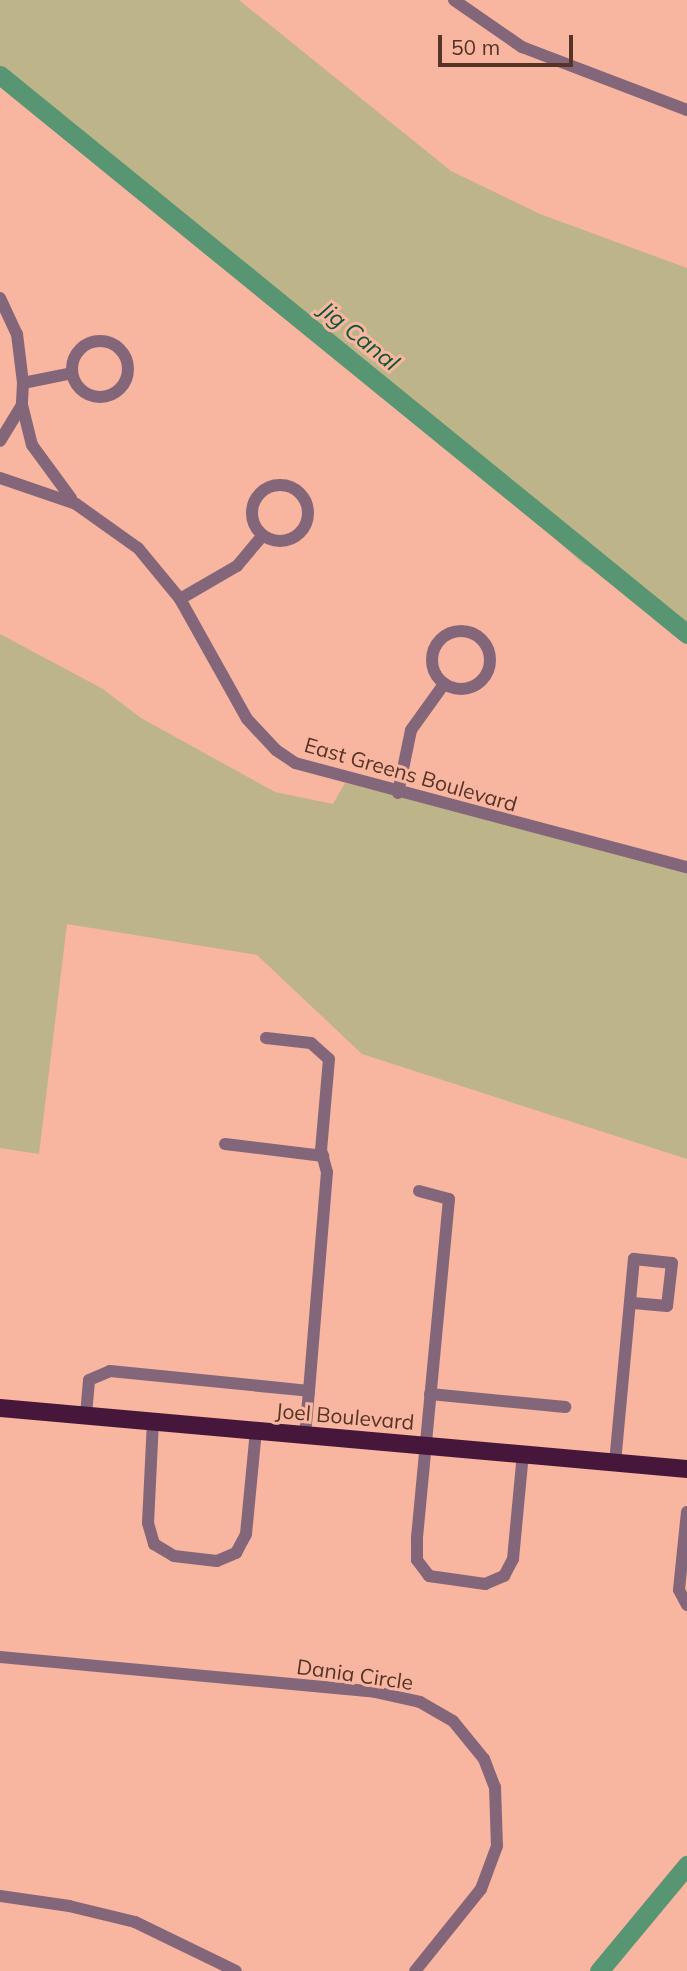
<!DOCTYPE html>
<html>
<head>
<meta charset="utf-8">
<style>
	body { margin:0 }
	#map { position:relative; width:687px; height:1971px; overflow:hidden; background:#f8b59f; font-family:Mulish,sans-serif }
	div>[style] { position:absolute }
	.green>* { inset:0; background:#bdb589 }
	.canal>* { height:19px; margin:-9.5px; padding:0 9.5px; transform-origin:9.5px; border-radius:9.5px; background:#589573 }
	.minor>* { height:12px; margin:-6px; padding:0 6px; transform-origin:6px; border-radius:6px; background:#84667a }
	.minor>.ring { margin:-6px; padding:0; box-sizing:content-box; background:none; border:12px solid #84667a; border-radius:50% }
	.major>* { height:18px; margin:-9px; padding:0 9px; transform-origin:9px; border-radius:9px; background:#47163b }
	span { translate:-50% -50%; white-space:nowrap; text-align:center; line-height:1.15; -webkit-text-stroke:6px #f8b59f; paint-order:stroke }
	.street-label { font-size:21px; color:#553328 }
	.water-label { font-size:23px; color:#0a5837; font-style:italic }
	.scale { position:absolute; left:438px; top:35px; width:135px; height:32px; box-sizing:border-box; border:4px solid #553328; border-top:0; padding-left:9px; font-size:21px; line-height:24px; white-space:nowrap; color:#553328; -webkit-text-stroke:5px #f8b59f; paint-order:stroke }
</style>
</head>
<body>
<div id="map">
	<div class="green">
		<i style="clip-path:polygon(0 0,239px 0,451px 171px,540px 214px,687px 268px,687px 627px,636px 584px,583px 564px,475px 466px,0 69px)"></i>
		<i style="clip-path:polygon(0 634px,103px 689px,141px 718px,275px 792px,333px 804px,345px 783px,687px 867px,687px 1159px,362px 1054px,257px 955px,67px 924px,39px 1154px,0 1148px)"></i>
	</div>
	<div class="canal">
		<i style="left:0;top:75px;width:886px;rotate:39.13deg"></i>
		<i style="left:599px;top:1971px;width:138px;rotate:-50.3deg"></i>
	</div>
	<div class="minor">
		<i style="left:454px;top:0;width:83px;rotate:34.7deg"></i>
		<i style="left:522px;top:47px;width:177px;rotate:20.9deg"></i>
		<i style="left:0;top:298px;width:40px;rotate:65deg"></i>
		<i style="left:17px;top:334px;width:49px;rotate:83deg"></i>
		<i style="left:23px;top:383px;width:22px;rotate:93deg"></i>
		<i style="left:22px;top:405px;width:42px;rotate:121.4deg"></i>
		<i class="ring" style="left:72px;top:341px;width:44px;height:44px"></i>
		<i style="left:23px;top:383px;width:50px;rotate:-11.5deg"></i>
		<i style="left:22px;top:405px;width:41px;rotate:76deg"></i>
		<i style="left:32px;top:445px;width:66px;rotate:53.7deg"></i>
		<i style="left:0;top:478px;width:80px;rotate:18.9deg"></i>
		<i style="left:76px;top:504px;width:76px;rotate:35.4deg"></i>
		<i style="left:138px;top:548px;width:66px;rotate:50.5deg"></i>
		<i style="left:180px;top:599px;width:137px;rotate:60.8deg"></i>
		<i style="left:247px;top:719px;width:42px;rotate:46.9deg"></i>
		<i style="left:276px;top:750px;width:23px;rotate:34deg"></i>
		<i style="left:295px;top:763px;width:406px;rotate:14.9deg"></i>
		<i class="ring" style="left:252px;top:485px;width:44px;height:44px"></i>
		<i style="left:180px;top:599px;width:66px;rotate:-30.1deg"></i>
		<i style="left:237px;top:566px;width:40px;rotate:-50deg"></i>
		<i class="ring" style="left:432px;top:631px;width:46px;height:46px"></i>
		<i style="left:398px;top:793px;width:64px;rotate:-78.3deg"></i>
		<i style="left:411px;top:730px;width:57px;rotate:-54.3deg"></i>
		<i style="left:266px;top:1038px;width:45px;rotate:6.3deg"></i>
		<i style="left:311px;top:1043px;width:24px;rotate:42deg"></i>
		<i style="left:329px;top:1059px;width:91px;rotate:95deg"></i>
		<i style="left:321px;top:1150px;width:23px;rotate:75deg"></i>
		<i style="left:327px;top:1172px;width:220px;rotate:94.7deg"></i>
		<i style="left:225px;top:1144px;width:99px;rotate:7deg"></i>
		<i style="left:419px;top:1191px;width:31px;rotate:15deg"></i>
		<i style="left:449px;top:1199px;width:341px;rotate:95.4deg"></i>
		<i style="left:417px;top:1538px;width:22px;rotate:90deg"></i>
		<i style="left:417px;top:1560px;width:20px;rotate:53deg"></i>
		<i style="left:429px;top:1576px;width:57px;rotate:8.1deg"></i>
		<i style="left:485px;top:1584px;width:21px;rotate:-23deg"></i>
		<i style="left:504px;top:1576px;width:19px;rotate:-62deg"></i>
		<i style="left:513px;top:1559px;width:105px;rotate:-84.6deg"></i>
		<i style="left:430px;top:1394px;width:136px;rotate:5.5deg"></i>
		<i style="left:86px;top:1415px;width:35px;rotate:-85deg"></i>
		<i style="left:89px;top:1380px;width:23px;rotate:-23deg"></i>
		<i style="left:110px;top:1371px;width:200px;rotate:5.7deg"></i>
		<i style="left:309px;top:1391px;width:44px;rotate:95.2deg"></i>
		<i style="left:153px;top:1421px;width:102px;rotate:92.8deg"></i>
		<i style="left:148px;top:1523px;width:22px;rotate:74deg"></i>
		<i style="left:154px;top:1544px;width:23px;rotate:31deg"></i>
		<i style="left:174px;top:1556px;width:43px;rotate:6.6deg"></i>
		<i style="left:217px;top:1561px;width:21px;rotate:-23deg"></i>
		<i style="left:236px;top:1553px;width:21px;rotate:-62deg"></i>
		<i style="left:246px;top:1534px;width:103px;rotate:-84.5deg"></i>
		<i style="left:615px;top:1463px;width:205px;rotate:-84.7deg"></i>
		<i style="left:634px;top:1259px;width:38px;rotate:6deg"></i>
		<i style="left:672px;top:1263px;width:43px;rotate:96.6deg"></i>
		<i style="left:667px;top:1306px;width:37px;rotate:-175deg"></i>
		<i style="left:687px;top:1512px;width:78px;rotate:95.9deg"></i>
		<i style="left:679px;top:1590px;width:17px;rotate:62deg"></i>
		<i style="left:0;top:1657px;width:377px;rotate:5.3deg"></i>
		<i style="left:375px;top:1692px;width:46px;rotate:12.5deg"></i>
		<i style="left:420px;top:1702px;width:38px;rotate:30deg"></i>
		<i style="left:453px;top:1721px;width:49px;rotate:50.8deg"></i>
		<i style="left:484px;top:1759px;width:30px;rotate:69deg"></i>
		<i style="left:495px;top:1787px;width:59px;rotate:88.1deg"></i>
		<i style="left:497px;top:1846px;width:46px;rotate:110.4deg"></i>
		<i style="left:481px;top:1889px;width:105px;rotate:128.8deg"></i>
		<i style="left:0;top:1896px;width:70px;rotate:8.2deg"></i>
		<i style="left:69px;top:1906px;width:68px;rotate:13.6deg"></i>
		<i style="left:135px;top:1922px;width:112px;rotate:25.9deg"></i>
	</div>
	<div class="major">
		<i style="left:0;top:1408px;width:690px;rotate:5.07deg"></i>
	</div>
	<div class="street-label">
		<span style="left:411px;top:774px;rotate:16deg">East Greens Boulevard</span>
		<span style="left:345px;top:1416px;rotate:5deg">Joel Boulevard</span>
		<span style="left:355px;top:1674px;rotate:8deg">Dania Circle</span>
	</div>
	<div class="water-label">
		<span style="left:359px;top:336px;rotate:39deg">Jig Canal</span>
	</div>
	<div class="scale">50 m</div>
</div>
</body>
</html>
